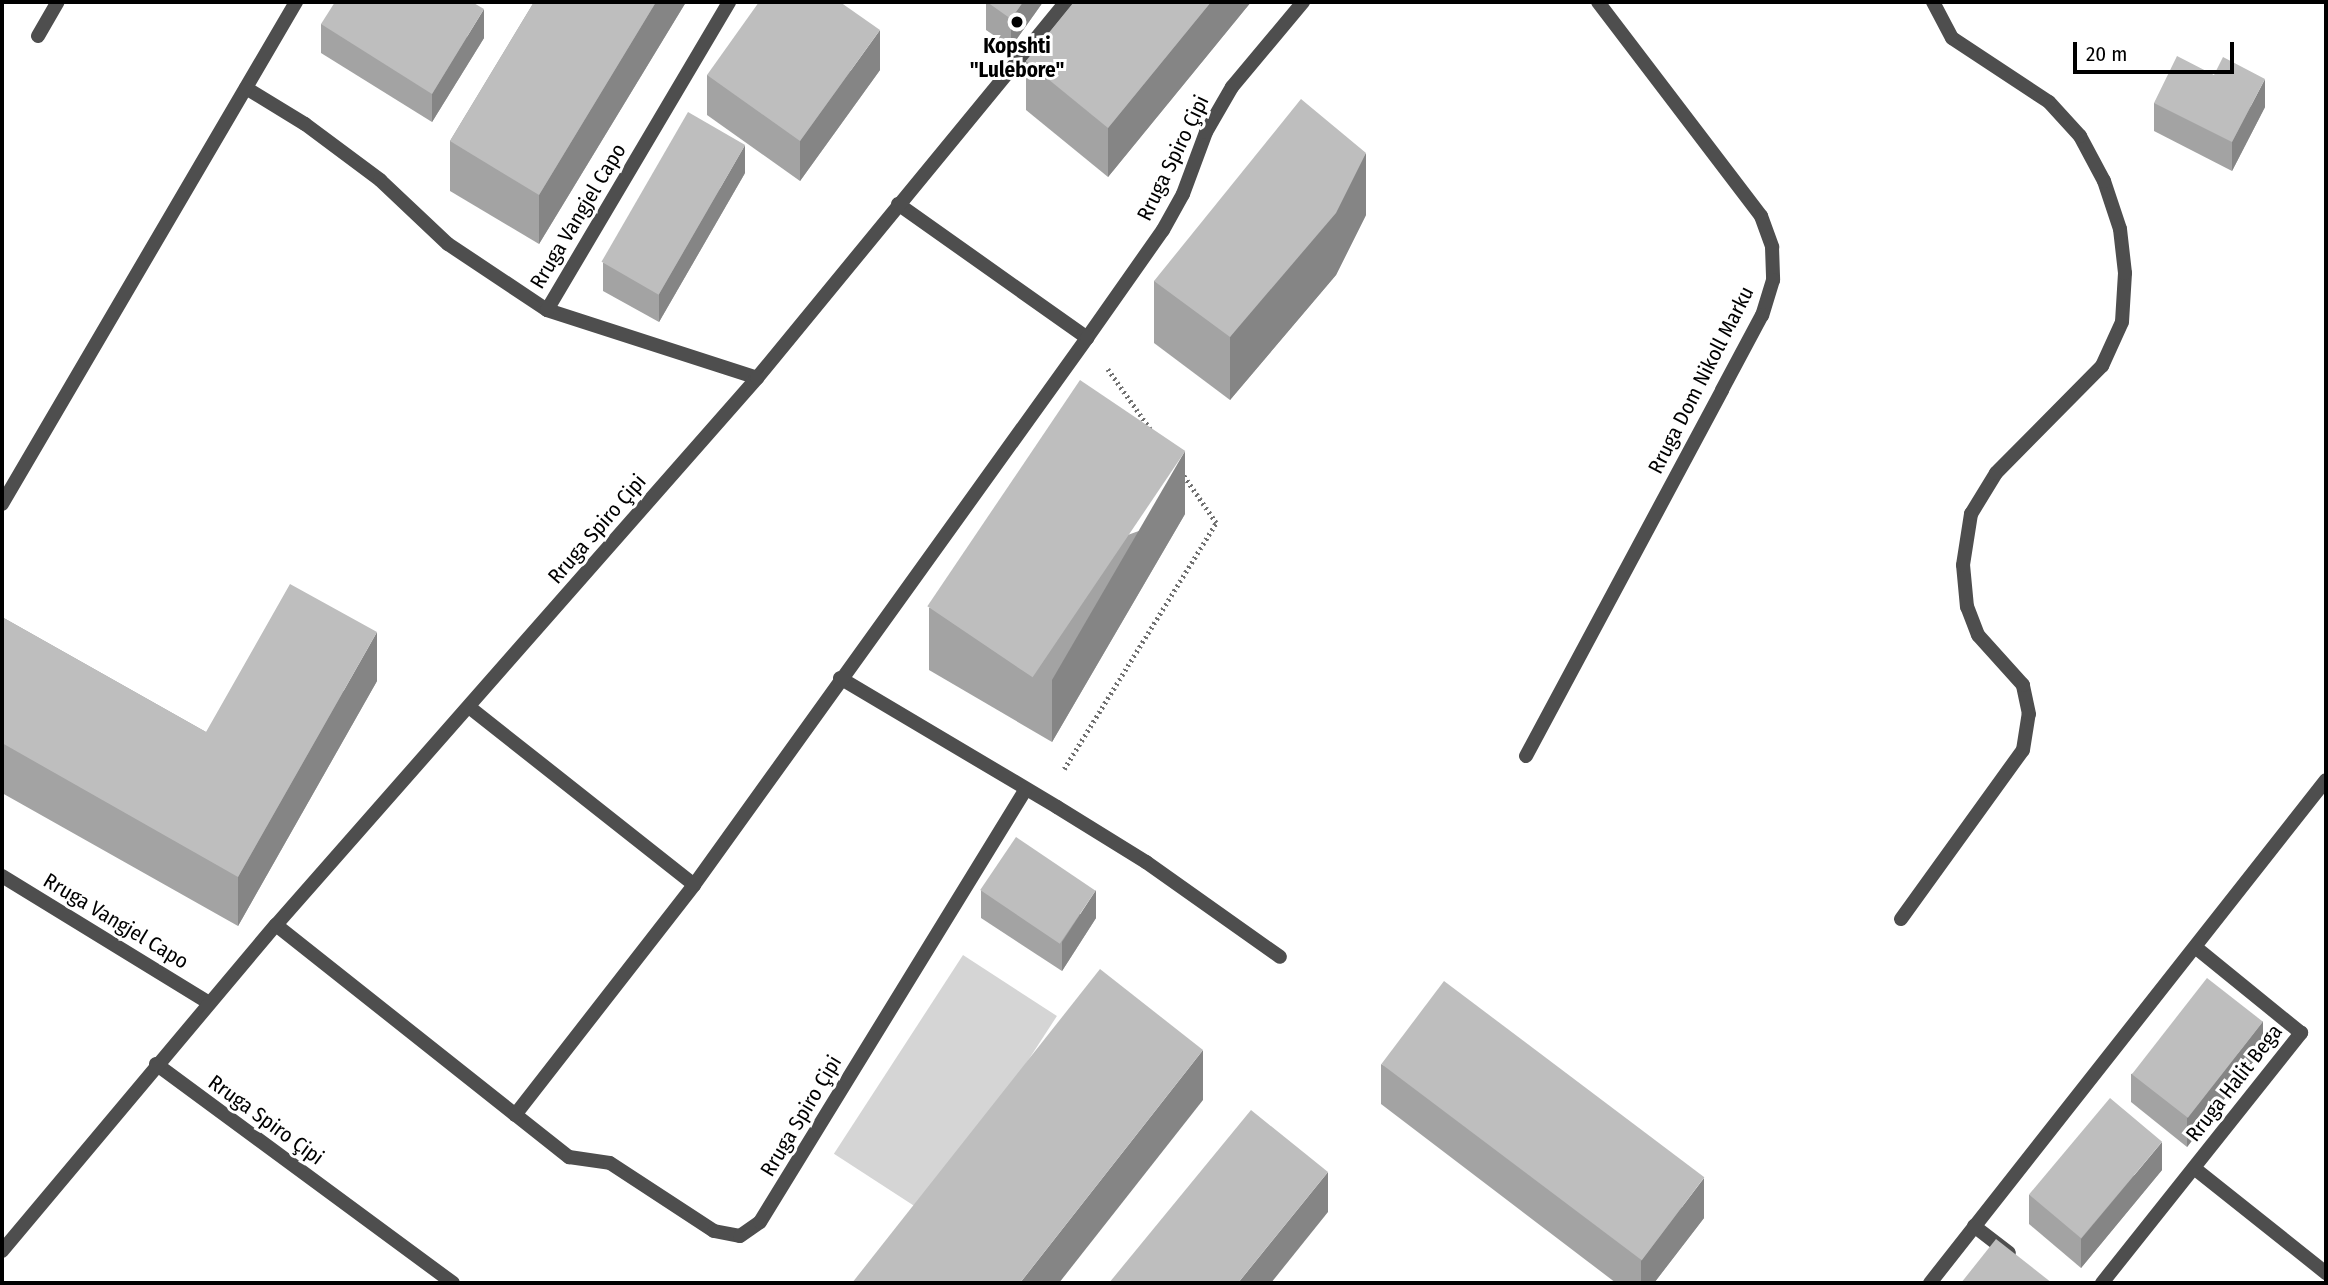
<!DOCTYPE html>
<html>
<head>
<meta charset="utf-8">
<style>
	body { margin:0 }
	#map { position:relative; width:2328px; height:1285px; overflow:hidden; background:#fff; font-family:"Fira Sans Condensed",sans-serif }
	div>[style] { position:absolute }
	.green>* { inset:0; background:#d5d5d5; transform-origin:0 0 }
	.path>* { height:4.5px; margin-top:-2.25px; transform-origin:0; background:repeating-linear-gradient(90deg,#707070 0 2px,transparent 0 5.5px) }
	.lane>* { height:14px; margin:-7px; padding:0 7px; transform-origin:7px; border-radius:7px; background:#4e4e4e }
	.street>* { height:14px; margin:-7px; padding:0 7px; transform-origin:7px; border-radius:7px; background:#4e4e4e }
	.wall>* { inset:0; background:#a3a3a3 }
	.shaded-wall>* { inset:0; background:#858585 }
	.building>* { inset:0; background:#bebebe; transform-origin:0 0 }
	.dots>* { width:19px; height:19px; translate:-50% -50%; box-sizing:border-box; border:4px solid #fff; border-radius:50% }
	span { translate:-50% -50%; white-space:nowrap; text-align:center; line-height:1.15; -webkit-text-stroke:6px #fff; paint-order:stroke }
	.poi-label { font-size:21px; color:#000; font-weight:700 }
	.street-label { font-size:21px; color:#000 }
	.frame { position:absolute; inset:0; border:4px solid #000; pointer-events:none }
	.scale { position:absolute; left:2073px; top:42px; width:161px; height:32px; box-sizing:border-box; border:4px solid #000; border-top:0; padding-left:9px; font-size:21px; line-height:24px; white-space:nowrap; color:#000; -webkit-text-stroke:5px #fff; paint-order:stroke }
</style>
</head>
<body>
<div id="map">
	<div class="green">
		<i style="left:963px;top:955px;width:112px;height:237px;rotate:33deg"></i>
	</div>
	<div class="path">
		<i style="left:1108px;top:369px;width:75px;rotate:54.8deg"></i>
		<i style="left:1064px;top:769px;width:289px;rotate:-58.3deg"></i>
		<i style="left:1216px;top:523px;width:58px;rotate:-124.5deg"></i>
	</div>
	<div class="lane">
		<i style="left:38px;top:36px;width:39px;rotate:-60deg"></i>
		<i style="left:1526px;top:756px;width:415px;rotate:-61.8deg"></i>
		<i style="left:1057px;top:807px;width:105px;rotate:31.7deg"></i>
		<i style="left:1146px;top:862px;width:164px;rotate:35.3deg"></i>
		<i style="left:1901px;top:919px;width:208px;rotate:-54.2deg"></i>
		<i style="left:2023px;top:750px;width:36px;rotate:-81deg"></i>
		<i style="left:2029px;top:714px;width:30px;rotate:-102deg"></i>
		<i style="left:2023px;top:685px;width:67px;rotate:-132deg"></i>
		<i style="left:1978px;top:635px;width:30px;rotate:-111deg"></i>
		<i style="left:1967px;top:607px;width:42px;rotate:-95.4deg"></i>
		<i style="left:1963px;top:565px;width:52px;rotate:-81.1deg"></i>
		<i style="left:1971px;top:514px;width:48px;rotate:-58.6deg"></i>
		<i style="left:1996px;top:473px;width:151px;rotate:-45.3deg"></i>
		<i style="left:2102px;top:366px;width:48px;rotate:-65.6deg"></i>
		<i style="left:2122px;top:322px;width:49px;rotate:-86.5deg"></i>
		<i style="left:2125px;top:273px;width:44px;rotate:-96.5deg"></i>
		<i style="left:2120px;top:229px;width:51px;rotate:-108.4deg"></i>
		<i style="left:2104px;top:181px;width:51px;rotate:-118.1deg"></i>
		<i style="left:2080px;top:136px;width:46px;rotate:-132.4deg"></i>
		<i style="left:2049px;top:102px;width:116px;rotate:-146.6deg"></i>
		<i style="left:1952px;top:38px;width:41px;rotate:-117.8deg"></i>
		<i style="left:2194px;top:1168px;width:169px;rotate:38.5deg"></i>
		<i style="left:2102px;top:1283px;width:320px;rotate:-51.5deg"></i>
		<i style="left:2301px;top:1033px;width:136px;rotate:-140.9deg"></i>
	</div>
	<div class="street">
		<i style="left:1598px;top:2px;width:269px;rotate:52.7deg"></i>
		<i style="left:1761px;top:216px;width:33px;rotate:70deg"></i>
		<i style="left:1772px;top:247px;width:33px;rotate:88deg"></i>
		<i style="left:1773px;top:280px;width:37px;rotate:107deg"></i>
		<i style="left:1762px;top:315px;width:85px;rotate:118.1deg"></i>
		<i style="left:246px;top:88px;width:69px;rotate:31.4deg"></i>
		<i style="left:305px;top:124px;width:94px;rotate:36.7deg"></i>
		<i style="left:380px;top:180px;width:93px;rotate:43.3deg"></i>
		<i style="left:448px;top:244px;width:119px;rotate:33.7deg"></i>
		<i style="left:547px;top:310px;width:221px;rotate:17.9deg"></i>
		<i style="left:898px;top:204px;width:232px;rotate:35.3deg"></i>
		<i style="left:547px;top:310px;width:358px;rotate:-59.4deg"></i>
		<i style="left:2px;top:504px;width:582px;rotate:-59.64deg"></i>
		<i style="left:840px;top:678px;width:252px;rotate:30.7deg"></i>
		<i style="left:469px;top:707px;width:287px;rotate:38.3deg"></i>
		<i style="left:2px;top:876px;width:243px;rotate:31.5deg"></i>
		<i style="left:276px;top:925px;width:374px;rotate:38.4deg"></i>
		<i style="left:569px;top:1157px;width:41px;rotate:8.3deg"></i>
		<i style="left:610px;top:1163px;width:124px;rotate:33.2deg"></i>
		<i style="left:714px;top:1231px;width:26px;rotate:11deg"></i>
		<i style="left:740px;top:1236px;width:24px;rotate:-35deg"></i>
		<i style="left:760px;top:1222px;width:508px;rotate:-58.44deg"></i>
		<i style="left:156px;top:1064px;width:369px;rotate:36.4deg"></i>
		<i style="left:515px;top:1115px;width:291px;rotate:-52.1deg"></i>
		<i style="left:694px;top:885px;width:674px;rotate:-54.3deg"></i>
		<i style="left:1087px;top:338px;width:132px;rotate:-54.9deg"></i>
		<i style="left:1163px;top:230px;width:41px;rotate:-60.9deg"></i>
		<i style="left:1183px;top:194px;width:66px;rotate:-69.6deg"></i>
		<i style="left:1206px;top:132px;width:52px;rotate:-60deg"></i>
		<i style="left:1232px;top:87px;width:111px;rotate:-50.1deg"></i>
		<i style="left:1974px;top:1226px;width:44px;rotate:37.6deg"></i>
		<i style="left:2px;top:1251px;width:426px;rotate:-50deg"></i>
		<i style="left:276px;top:925px;width:728px;rotate:-48.67deg"></i>
		<i style="left:757px;top:378px;width:487px;rotate:-50.6deg"></i>
		<i style="left:1930px;top:1283px;width:640px;rotate:-51.79deg"></i>
	</div>
	<div class="wall">
		<i style="clip-path:polygon(534px 2px,686px 2px,539px 244px,450px 191px,450px 141px)"></i>
		<i style="clip-path:polygon(986px 2px,1043px 2px,1011px 47px,986px 30px)"></i>
		<i style="clip-path:polygon(1074px 2px,1251px 2px,1108px 177px,1026px 110px,1026px 61px)"></i>
		<i style="clip-path:polygon(321px 24px,484px 38px,432px 122px,321px 53px)"></i>
		<i style="clip-path:polygon(880px 70px,800px 181px,707px 115px,707px 75px)"></i>
		<i style="clip-path:polygon(2154px 103px,2265px 107px,2232px 171px,2154px 131px)"></i>
		<i style="clip-path:polygon(745px 173px,659px 322px,603px 291px,603px 263px)"></i>
		<i style="clip-path:polygon(1366px 215px,1336px 275px,1230px 400px,1154px 343px,1154px 281px)"></i>
		<i style="clip-path:polygon(1185px 514px,1052px 742px,929px 670px,929px 608px)"></i>
		<i style="clip-path:polygon(2px 617px,206px 732px,377px 681px,238px 926px,2px 793px)"></i>
		<i style="clip-path:polygon(981px 890px,1096px 918px,1062px 971px,981px 918px)"></i>
		<i style="clip-path:polygon(2263px 1049px,2187px 1147px,2131px 1102px,2131px 1074px)"></i>
		<i style="clip-path:polygon(1381px 1064px,1704px 1218px,1654px 1283px,1616px 1283px,1381px 1104px)"></i>
		<i style="clip-path:polygon(2162px 1170px,2081px 1268px,2029px 1224px,2029px 1195px)"></i>
	</div>
	<div class="shaded-wall">
		<i style="clip-path:polygon(656px 2px,686px 2px,539px 244px,539px 195px)"></i>
		<i style="clip-path:polygon(1023px 2px,1043px 2px,1011px 47px,1011px 19px)"></i>
		<i style="clip-path:polygon(1211px 2px,1251px 2px,1108px 177px,1108px 128px)"></i>
		<i style="clip-path:polygon(484px 9px,484px 38px,432px 122px,432px 94px)"></i>
		<i style="clip-path:polygon(880px 30px,880px 70px,800px 181px,800px 141px)"></i>
		<i style="clip-path:polygon(2265px 79px,2265px 107px,2232px 171px,2232px 142px)"></i>
		<i style="clip-path:polygon(745px 145px,745px 173px,659px 322px,659px 294px)"></i>
		<i style="clip-path:polygon(1366px 153px,1366px 215px,1336px 275px,1230px 400px,1230px 337px)"></i>
		<i style="clip-path:polygon(1185px 451px,1185px 514px,1052px 742px,1052px 680px)"></i>
		<i style="clip-path:polygon(377px 632px,377px 681px,238px 926px,238px 877px)"></i>
		<i style="clip-path:polygon(1096px 890px,1096px 918px,1062px 971px,1062px 942px)"></i>
		<i style="clip-path:polygon(2263px 1021px,2263px 1049px,2187px 1147px,2187px 1118px)"></i>
		<i style="clip-path:polygon(1203px 1050px,1203px 1100px,1059px 1283px,1020px 1283px)"></i>
		<i style="clip-path:polygon(2162px 1142px,2162px 1170px,2081px 1268px,2081px 1239px)"></i>
		<i style="clip-path:polygon(1328px 1172px,1328px 1212px,1271px 1283px,1238px 1283px)"></i>
		<i style="clip-path:polygon(1704px 1178px,1704px 1218px,1654px 1283px,1641px 1283px,1641px 1261px)"></i>
	</div>
	<div class="building">
		<i style="clip-path:polygon(335px 2px,472px 2px,484px 9px,432px 94px,321px 24px)"></i>
		<i style="clip-path:polygon(534px 2px,656px 2px,539px 195px,450px 141px)"></i>
		<i style="clip-path:polygon(759px 2px,840px 2px,880px 30px,800px 141px,707px 75px)"></i>
		<i style="clip-path:polygon(987px 2px,1023px 2px,1011px 19px)"></i>
		<i style="clip-path:polygon(1074px 2px,1211px 2px,1108px 128px,1026px 61px)"></i>
		<i style="clip-path:polygon(2177px 56px,2214px 75px,2223px 57px,2265px 79px,2232px 142px,2154px 103px)"></i>
		<i style="clip-path:polygon(1301px 99px,1366px 153px,1336px 213px,1230px 337px,1154px 281px)"></i>
		<i style="left:688px;top:112px;width:66px;height:173px;rotate:30deg"></i>
		<i style="left:1080px;top:380px;width:127px;height:273px;rotate:34deg"></i>
		<i style="clip-path:polygon(290px 584px,377px 632px,238px 877px,2px 743px,2px 617px,206px 732px)"></i>
		<i style="left:1016px;top:837px;width:96px;height:64px;rotate:34deg"></i>
		<i style="clip-path:polygon(1100px 969px,1203px 1050px,1020px 1283px,852px 1283px)"></i>
		<i style="left:2207px;top:978px;width:71px;height:122px;rotate:38deg"></i>
		<i style="left:1444px;top:981px;width:326px;height:104px;rotate:37deg"></i>
		<i style="left:2110px;top:1098px;width:68px;height:126px;rotate:40deg"></i>
		<i style="clip-path:polygon(1251px 1110px,1328px 1172px,1238px 1283px,1109px 1283px)"></i>
		<i style="clip-path:polygon(1996px 1239px,2052px 1283px,1961px 1283px)"></i>
	</div>
	<div class="dots">
		<i style="left:1017px;top:22px;background:#000"></i>
	</div>
	<div class="poi-label">
		<span style="left:1017px;top:58px">Kopshti<br>"Lulebore"</span>
	</div>
	<div class="street-label">
		<span style="left:1173px;top:158px;rotate:-64deg">Rruga Spiro Çipi</span>
		<span style="left:578px;top:216px;rotate:-59deg">Rruga Vangjel Capo</span>
		<span style="left:1701px;top:380px;rotate:-63deg">Rruga Dom Nikoll Marku</span>
		<span style="left:597px;top:529px;rotate:-49deg">Rruga Spiro Çipi</span>
		<span style="left:116px;top:921px;rotate:31deg">Rruga Vangjel Capo</span>
		<span style="left:2234px;top:1083px;rotate:-52deg">Rruga Halit Bega</span>
		<span style="left:801px;top:1116px;rotate:-59deg">Rruga Spiro Çipi</span>
		<span style="left:266px;top:1120px;rotate:36deg">Rruga Spiro Çipi</span>
	</div>
	<div class="frame"></div>
	<div class="scale">20 m</div>
</div>
</body>
</html>
